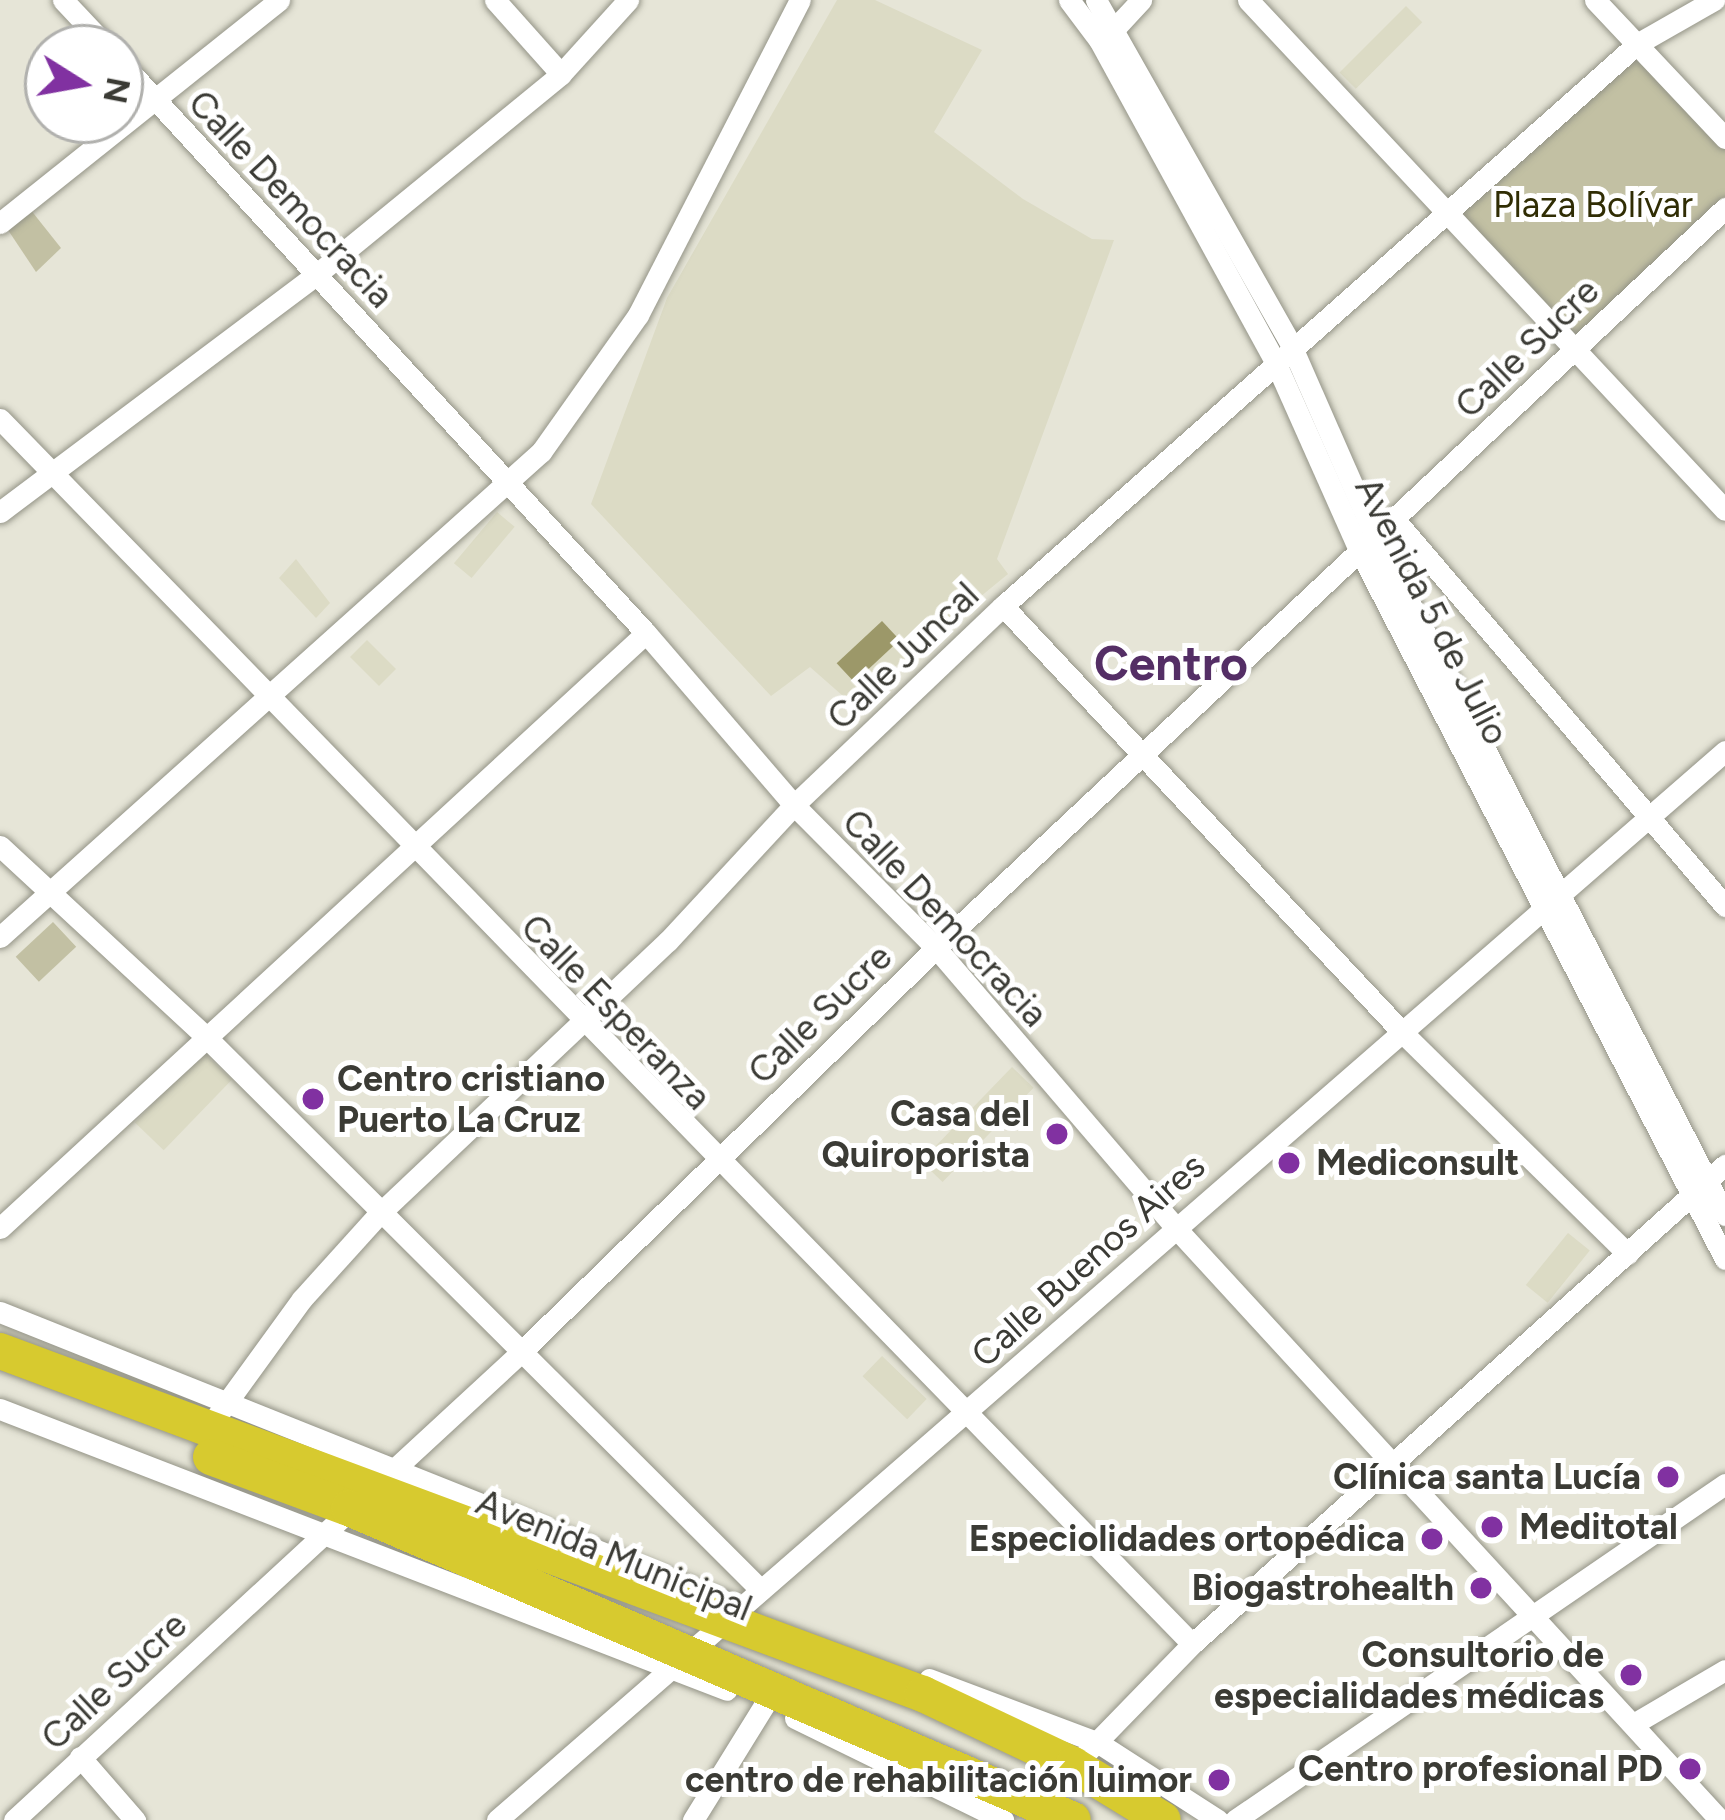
<!DOCTYPE html>
<html>
<head>
<meta charset="utf-8">
<style>
	body { margin:0 }
	#map { position:relative; width:1725px; height:1820px; overflow:hidden; background:#e6e5d7; font-family:Figtree,sans-serif }
	div>[style] { position:absolute }
	.built>* { inset:0; background:#dcdbc5; transform-origin:0 0 }
	.green>* { inset:0; background:#c2c0a3; transform-origin:0 0 }
	.water>* { inset:0; background:#9c9869; transform-origin:0 0 }
	.roads { filter:drop-shadow(0 0 3px #949487) drop-shadow(0 0 3px #949487) }
	.street>* { height:21px; margin:-10.5px; padding:0 10.5px; transform-origin:10.5px; border-radius:10.5px; background:#fff }
	.highway>* { height:36px; margin:-18px; padding:0 18px; transform-origin:18px; border-radius:18px; background:#d7ca2f }
	.dots>* { width:33px; height:33px; translate:-50% -50%; box-sizing:border-box; border:6px solid #fff; border-radius:50% }
	span { translate:-50% -50%; white-space:nowrap; text-align:center; line-height:1.15; -webkit-text-stroke:10px #fff; paint-order:stroke }
	.street-label { font-size:36px; color:#3b3b35 }
	.park-label { font-size:36px; color:#302d04 }
	.poi-label { font-size:36px; color:#3b3b35; font-weight:700 }
	.left { translate:0 -50%; text-align:left }
	.right { translate:-100% -50%; text-align:right }
	.district-label { font-size:48px; color:#542e65; font-weight:700 }
	.north { position:absolute; left:24px; top:24px; width:120px; height:120px; box-sizing:border-box; background:#fff; border:3px solid #b1b1ae; border-radius:50%; rotate:101deg; font-size:33px; font-weight:700; line-height:48px; text-align:center; color:#3b3b35 }
	.north::after { content:''; display:block; margin:auto; width:42px; height:54px; background:#8131a1; clip-path:polygon(50% 0,100% 100%,50% 72%,0 100%) }
</style>
</head>
<body>
<div id="map">
	<div class="built">
		<i style="clip-path:polygon(837px 0,875px 0,982px 50px,934px 132px,1023px 199px,1092px 239px,1114px 240px,997px 559px,1008px 574px,851px 703px,810px 667px,771px 696px,591px 504px,667px 298px)"></i>
		<i style="left:1406px;top:6px;width:23px;height:94px;rotate:45deg"></i>
		<i style="left:497px;top:512px;width:23px;height:67px;rotate:40deg"></i>
		<i style="clip-path:polygon(296px 559px,330px 603px,316px 618px,279px 578px)"></i>
		<i style="left:367px;top:640px;width:41px;height:24px;rotate:45deg"></i>
		<i style="left:203px;top:1052px;width:40px;height:98px;rotate:44deg"></i>
		<i style="left:1012px;top:1067px;width:30px;height:131px;rotate:44deg"></i>
		<i style="left:1568px;top:1233px;width:28px;height:67px;rotate:39deg"></i>
		<i style="left:882px;top:1356px;width:62px;height:28px;rotate:44deg"></i>
	</div>
	<div class="green">
		<i style="clip-path:polygon(1636px 50px,1725px 145px,1725px 203px,1569px 345px,1447px 215px)"></i>
		<i style="clip-path:polygon(30px 209px,61px 248px,36px 272px,6px 227px)"></i>
		<i style="left:53px;top:922px;width:34px;height:51px;rotate:47deg"></i>
	</div>
	<div class="water">
		<i style="left:882px;top:621px;width:26px;height:62px;rotate:47deg"></i>
	</div>
	<div class="roads">
		<div class="street">
			<i style="left:63px;top:0;width:66px;rotate:46.8deg"></i>
			<i style="left:495px;top:0;width:99px;rotate:48.3deg"></i>
			<i style="left:1069px;top:0;width:50px;rotate:53.1deg"></i>
			<i style="left:1099px;top:40px;width:364px;rotate:61.3deg"></i>
			<i style="left:1274px;top:359px;width:207px;rotate:66deg"></i>
			<i style="left:1358px;top:548px;width:800px;rotate:62.7deg"></i>
			<i style="left:1096px;top:0;width:396px;rotate:60.5deg"></i>
			<i style="left:1291px;top:345px;width:209px;rotate:66.3deg"></i>
			<i style="left:1375px;top:536px;width:764px;rotate:62.73deg"></i>
			<i style="left:1248px;top:0;width:698px;rotate:46.91deg"></i>
			<i style="left:1595px;top:0;width:190px;rotate:46.7deg"></i>
			<i style="left:1116px;top:27px;width:37px;rotate:-47deg"></i>
			<i style="left:120px;top:61px;width:777px;rotate:47.4deg"></i>
			<i style="left:646px;top:633px;width:227px;rotate:49.3deg"></i>
			<i style="left:794px;top:805px;width:202px;rotate:45.2deg"></i>
			<i style="left:936px;top:948px;width:365px;rotate:49.4deg"></i>
			<i style="left:1173px;top:1225px;width:808px;rotate:47.41deg"></i>
			<i style="left:0;top:223px;width:357px;rotate:-38.6deg"></i>
			<i style="left:0;top:419px;width:1709px;rotate:45.78deg"></i>
			<i style="left:0;top:512px;width:396px;rotate:-36.9deg"></i>
			<i style="left:317px;top:274px;width:315px;rotate:-39.3deg"></i>
			<i style="left:561px;top:74px;width:100px;rotate:-47.8deg"></i>
			<i style="left:1395px;top:520px;width:508px;rotate:49.47deg"></i>
			<i style="left:1003px;top:606px;width:585px;rotate:46.87deg"></i>
			<i style="left:1403px;top:1033px;width:315px;rotate:44.5deg"></i>
			<i style="left:0;top:846px;width:282px;rotate:42.8deg"></i>
			<i style="left:207px;top:1038px;width:779px;rotate:44.9deg"></i>
			<i style="left:0;top:937px;width:727px;rotate:-41.88deg"></i>
			<i style="left:541px;top:452px;width:168px;rotate:-54.7deg"></i>
			<i style="left:638px;top:315px;width:354px;rotate:-62.8deg"></i>
			<i style="left:0;top:1228px;width:878px;rotate:-42.65deg"></i>
			<i style="left:0;top:1312px;width:799px;rotate:21.75deg"></i>
			<i style="left:0;top:1409px;width:779px;rotate:21.13deg"></i>
			<i style="left:206px;top:1431px;width:163px;rotate:-54deg"></i>
			<i style="left:302px;top:1299px;width:112px;rotate:-47.9deg"></i>
			<i style="left:377px;top:1216px;width:400px;rotate:-43.4deg"></i>
			<i style="left:668px;top:941px;width:185px;rotate:-47.2deg"></i>
			<i style="left:794px;top:805px;width:289px;rotate:-43.6deg"></i>
			<i style="left:1003px;top:606px;width:847px;rotate:-41.55deg"></i>
			<i style="left:1637px;top:44px;width:89px;rotate:-29.7deg"></i>
			<i style="left:929px;top:1679px;width:179px;rotate:20.6deg"></i>
			<i style="left:1097px;top:1742px;width:144px;rotate:32.8deg"></i>
			<i style="left:795px;top:1718px;width:232px;rotate:26.1deg"></i>
			<i style="left:1635px;top:1723px;width:104px;rotate:-30.5deg"></i>
			<i style="left:1087px;top:1752px;width:151px;rotate:-45.8deg"></i>
			<i style="left:1192px;top:1644px;width:717px;rotate:-41.95deg"></i>
			<i style="left:80px;top:1757px;width:84px;rotate:48.9deg"></i>
			<i style="left:14px;top:1820px;width:687px;rotate:-42.7deg"></i>
			<i style="left:519px;top:1354px;width:582px;rotate:-44.23deg"></i>
			<i style="left:936px;top:948px;width:1082px;rotate:-43.16deg"></i>
			<i style="left:497px;top:1820px;width:1628px;rotate:-41.04deg"></i>
			<i style="left:693px;top:1820px;width:137px;rotate:-58.2deg"></i>
			<i style="left:1235px;top:1820px;width:594px;rotate:-34.44deg"></i>
		</div>
		<div class="highway">
			<i style="left:0;top:1351px;width:985px;rotate:20.39deg"></i>
			<i style="left:923px;top:1694px;width:166px;rotate:25.3deg"></i>
			<i style="left:1073px;top:1765px;width:105px;rotate:31.4deg"></i>
			<i style="left:211px;top:1457px;width:147px;rotate:20.3deg"></i>
			<i style="left:349px;top:1508px;width:788px;rotate:23.31deg"></i>
		</div>
	</div>
	<div class="dots">
		<i style="left:313px;top:1099px;background:#8131a1"></i>
		<i style="left:1057px;top:1134px;background:#8131a1"></i>
		<i style="left:1289px;top:1163px;background:#8131a1"></i>
		<i style="left:1668px;top:1477px;background:#8131a1"></i>
		<i style="left:1492px;top:1527px;background:#8131a1"></i>
		<i style="left:1432px;top:1539px;background:#8131a1"></i>
		<i style="left:1481px;top:1588px;background:#8131a1"></i>
		<i style="left:1631px;top:1675px;background:#8131a1"></i>
		<i style="left:1690px;top:1769px;background:#8131a1"></i>
		<i style="left:1219px;top:1780px;background:#8131a1"></i>
	</div>
	<div class="street-label">
		<span style="left:291px;top:199px;rotate:47deg">Calle Democracia</span>
		<span style="left:1527px;top:348px;rotate:-44deg">Calle Sucre</span>
		<span style="left:1432px;top:611px;rotate:63deg">Avenida 5 de Julio</span>
		<span style="left:903px;top:656px;rotate:-44deg">Calle Juncal</span>
		<span style="left:945px;top:918px;rotate:47deg">Calle Democracia</span>
		<span style="left:616px;top:1012px;rotate:46deg">Calle Esperanza</span>
		<span style="left:820px;top:1014px;rotate:-44deg">Calle Sucre</span>
		<span style="left:1088px;top:1260px;rotate:-42deg">Calle Buenos Aires</span>
		<span style="left:614px;top:1555px;rotate:22deg">Avenida Municipal</span>
		<span style="left:114px;top:1681px;rotate:-43deg">Calle Sucre</span>
	</div>
	<div class="park-label">
		<span style="left:1593px;top:205px">Plaza Bolívar</span>
	</div>
	<div class="poi-label">
		<span class="left" style="left:337px;top:1099px">Centro cristiano<br>Puerto La Cruz</span>
		<span class="right" style="left:1030px;top:1134px">Casa del<br>Quiroporista</span>
		<span class="left" style="left:1316px;top:1163px">Mediconsult</span>
		<span class="right" style="left:1641px;top:1477px">Clínica santa Lucía</span>
		<span class="left" style="left:1519px;top:1527px">Meditotal</span>
		<span class="right" style="left:1405px;top:1539px">Especiolidades ortopédica</span>
		<span class="right" style="left:1454px;top:1588px">Biogastrohealth</span>
		<span class="right" style="left:1604px;top:1675px">Consultorio de<br>especialidades médicas</span>
		<span class="right" style="left:1663px;top:1769px">Centro profesional PD</span>
		<span class="right" style="left:1192px;top:1780px">centro de rehabilitación luimor</span>
	</div>
	<div class="district-label">
		<span style="left:1171px;top:664px">Centro</span>
	</div>
	<div class="north">N</div>
</div>
</body>
</html>
